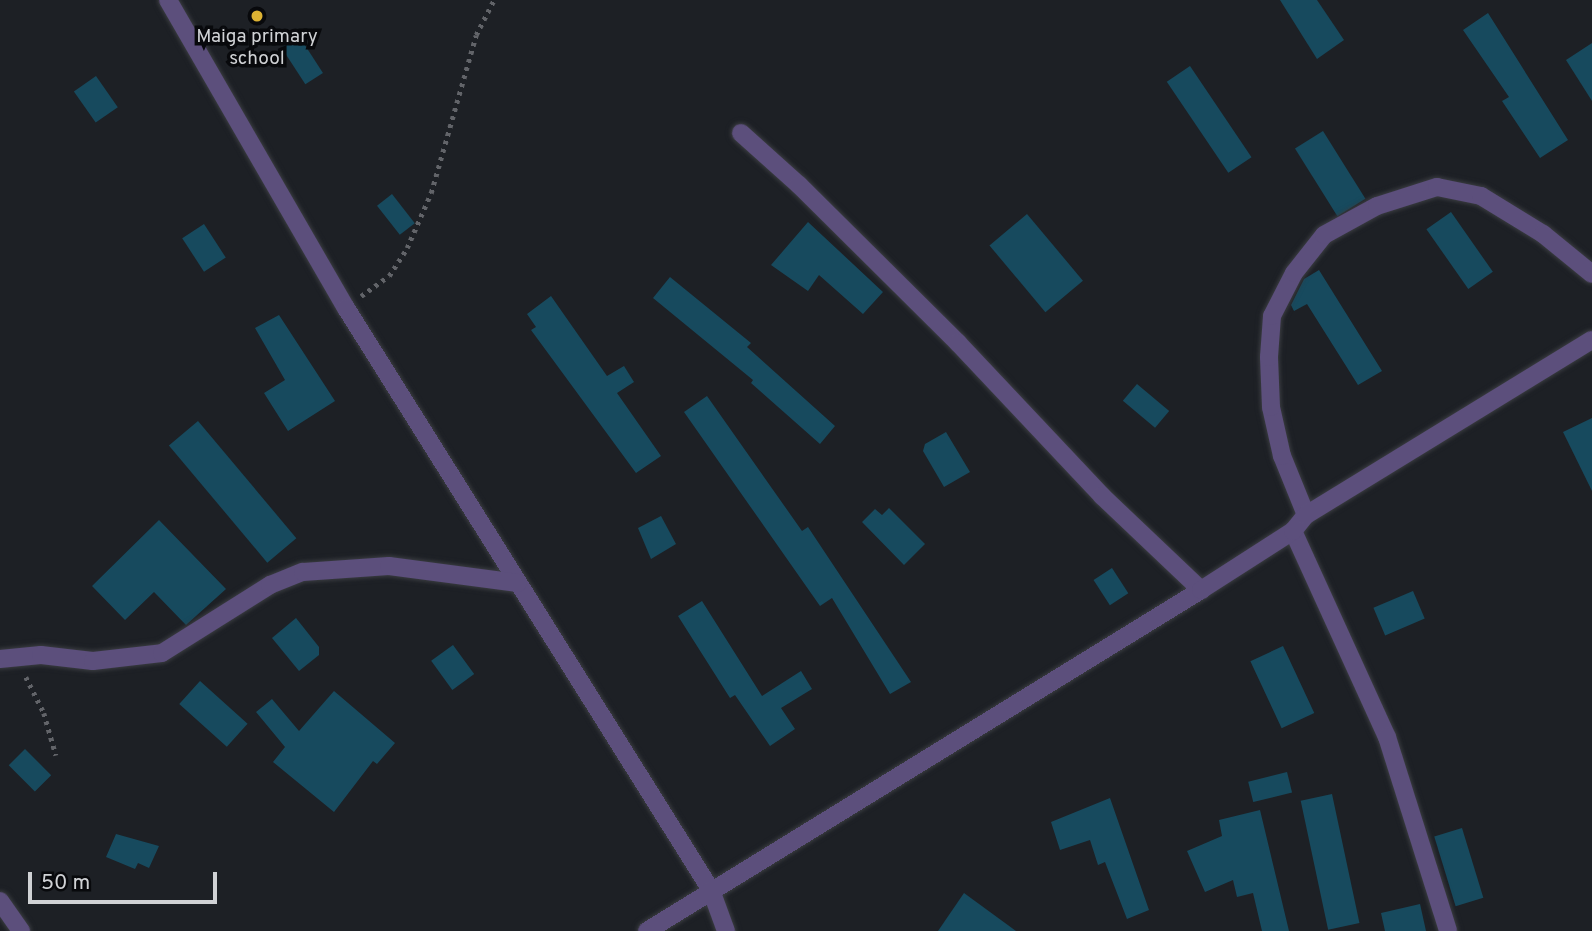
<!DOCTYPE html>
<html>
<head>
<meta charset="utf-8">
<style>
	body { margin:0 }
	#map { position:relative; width:1592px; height:931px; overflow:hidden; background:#1d2025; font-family:Overpass,sans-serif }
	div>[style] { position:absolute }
	.building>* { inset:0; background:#174a5e; transform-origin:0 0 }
	.path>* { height:4.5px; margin-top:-2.25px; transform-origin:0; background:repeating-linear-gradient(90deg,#626469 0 3.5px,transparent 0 8.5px) }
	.roads { filter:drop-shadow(0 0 2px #3a3c41) drop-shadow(0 0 2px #3a3c41) }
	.minor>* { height:18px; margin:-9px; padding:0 9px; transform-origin:9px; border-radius:9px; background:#5c4f7c }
	.dots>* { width:19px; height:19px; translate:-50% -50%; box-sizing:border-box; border:4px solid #08090c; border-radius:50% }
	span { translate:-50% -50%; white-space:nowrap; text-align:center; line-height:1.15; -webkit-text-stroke:7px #08090c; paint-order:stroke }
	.poi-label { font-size:19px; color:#d0d2d5 }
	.scale { position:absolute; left:28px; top:872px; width:189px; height:32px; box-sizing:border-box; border:4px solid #d0d2d5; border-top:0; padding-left:9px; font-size:21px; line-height:24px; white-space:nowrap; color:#d0d2d5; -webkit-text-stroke:5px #08090c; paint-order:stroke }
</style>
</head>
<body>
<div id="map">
	<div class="building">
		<i style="clip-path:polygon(1280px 0,1317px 0,1344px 40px,1317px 59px)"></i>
		<i style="clip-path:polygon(1488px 13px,1568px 140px,1540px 158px,1502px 101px,1509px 97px,1463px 30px)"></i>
		<i style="left:299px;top:36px;width:44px;height:21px;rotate:57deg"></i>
		<i style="clip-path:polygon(1592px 43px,1592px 101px,1566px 60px)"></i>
		<i style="left:1190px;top:66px;width:110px;height:28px;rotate:56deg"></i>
		<i style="left:96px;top:76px;width:38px;height:27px;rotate:55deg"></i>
		<i style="left:1323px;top:131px;width:80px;height:33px;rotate:58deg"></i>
		<i style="left:392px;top:194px;width:37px;height:19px;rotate:52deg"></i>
		<i style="left:1451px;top:212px;width:73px;height:30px;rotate:55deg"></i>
		<i style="left:1027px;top:214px;width:87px;height:49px;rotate:50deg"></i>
		<i style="clip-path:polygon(808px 222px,883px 292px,863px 314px,819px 275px,808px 291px,771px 265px)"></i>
		<i style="left:204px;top:224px;width:40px;height:26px;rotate:57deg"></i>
		<i style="clip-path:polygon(1319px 270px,1382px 371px,1358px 385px,1307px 304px,1294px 311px,1291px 305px,1304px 279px)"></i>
		<i style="clip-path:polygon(670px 277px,751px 343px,747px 347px,835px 426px,820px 444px,751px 383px,753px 380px,653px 298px)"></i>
		<i style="clip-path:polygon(551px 296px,607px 376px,624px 366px,634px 382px,617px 393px,661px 456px,636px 473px,531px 330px,536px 327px,527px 314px)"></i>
		<i style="clip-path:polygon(279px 315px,335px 401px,288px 431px,264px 393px,285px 380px,255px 328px)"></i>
		<i style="left:1137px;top:384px;width:42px;height:22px;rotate:40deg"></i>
		<i style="clip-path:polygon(707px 396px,802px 531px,808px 527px,911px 682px,890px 694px,832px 598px,820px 606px,684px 412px)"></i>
		<i style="clip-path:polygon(1592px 418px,1592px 491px,1563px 432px)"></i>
		<i style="left:198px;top:421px;width:153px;height:38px;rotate:50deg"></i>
		<i style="clip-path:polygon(946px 432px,970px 472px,944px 487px,923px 451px,925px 444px)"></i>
		<i style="clip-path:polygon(889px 508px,925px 544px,904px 565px,862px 522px,875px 509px,882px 515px)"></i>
		<i style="clip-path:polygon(661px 516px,676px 544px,651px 559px,638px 528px)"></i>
		<i style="clip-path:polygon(159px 520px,226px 589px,186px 625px,154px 592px,125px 620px,92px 586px)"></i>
		<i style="left:1112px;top:568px;width:30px;height:22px;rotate:57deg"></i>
		<i style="left:1413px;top:591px;width:30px;height:43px;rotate:67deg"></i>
		<i style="clip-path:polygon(702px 601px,762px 696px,801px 671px,812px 689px,781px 708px,795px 729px,770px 746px,735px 695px,730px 698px,678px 616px)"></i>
		<i style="clip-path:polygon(296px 618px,319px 647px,319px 655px,299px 671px,272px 638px)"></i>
		<i style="left:453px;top:645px;width:36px;height:27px;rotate:54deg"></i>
		<i style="left:1283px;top:646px;width:74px;height:36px;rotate:65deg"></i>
		<i style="left:200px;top:681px;width:64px;height:31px;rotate:42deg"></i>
		<i style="clip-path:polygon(334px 691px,395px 743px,377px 764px,373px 761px,334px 812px,273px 762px,285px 747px,256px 712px,272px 699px,299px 731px)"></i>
		<i style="left:25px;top:749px;width:37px;height:23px;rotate:45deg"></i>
		<i style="left:1287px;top:772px;width:21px;height:40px;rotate:76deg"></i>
		<i style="left:1332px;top:794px;width:132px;height:32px;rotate:78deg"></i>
		<i style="clip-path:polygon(1110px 798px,1149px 910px,1127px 919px,1105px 862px,1098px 865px,1090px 840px,1060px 850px,1051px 822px)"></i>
		<i style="clip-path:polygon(1260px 810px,1289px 931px,1262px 931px,1253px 893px,1237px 897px,1233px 880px,1205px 892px,1187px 851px,1222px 836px,1219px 820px)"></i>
		<i style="left:1462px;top:828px;width:73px;height:29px;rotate:73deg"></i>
		<i style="clip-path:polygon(116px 834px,159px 846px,149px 868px,138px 863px,135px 869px,106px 857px)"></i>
		<i style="clip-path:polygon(964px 893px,1016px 931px,938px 931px)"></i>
		<i style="clip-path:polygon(1420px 904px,1426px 931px,1385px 931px,1381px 913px)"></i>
	</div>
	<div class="path">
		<i style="left:361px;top:296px;width:34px;rotate:-36deg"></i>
		<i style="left:389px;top:276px;width:33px;rotate:-57deg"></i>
		<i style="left:407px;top:248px;width:60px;rotate:-66.4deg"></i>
		<i style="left:431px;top:193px;width:164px;rotate:-74.1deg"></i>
		<i style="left:476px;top:35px;width:39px;rotate:-63deg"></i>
		<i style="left:26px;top:677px;width:40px;rotate:63.4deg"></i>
		<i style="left:44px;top:713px;width:44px;rotate:74.1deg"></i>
	</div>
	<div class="roads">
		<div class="minor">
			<i style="left:168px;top:0;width:356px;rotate:60deg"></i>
			<i style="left:346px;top:308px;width:687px;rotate:57.91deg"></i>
			<i style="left:711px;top:890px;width:44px;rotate:69.9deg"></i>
			<i style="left:741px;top:133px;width:78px;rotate:41.9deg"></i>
			<i style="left:799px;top:185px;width:224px;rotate:44.8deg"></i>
			<i style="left:958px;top:343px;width:210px;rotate:46.7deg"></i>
			<i style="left:1102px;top:496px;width:137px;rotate:43.5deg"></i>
			<i style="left:1306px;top:515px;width:64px;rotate:-112.1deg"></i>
			<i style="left:1282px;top:456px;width:50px;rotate:-102.7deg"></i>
			<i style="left:1271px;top:407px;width:50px;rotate:-92.3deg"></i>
			<i style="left:1269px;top:357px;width:41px;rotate:-85.8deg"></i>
			<i style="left:1272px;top:316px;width:48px;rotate:-62.9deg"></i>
			<i style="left:1294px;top:273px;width:48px;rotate:-51.7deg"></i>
			<i style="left:1324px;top:235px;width:60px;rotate:-28.7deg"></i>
			<i style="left:1377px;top:206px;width:63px;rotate:-17.6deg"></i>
			<i style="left:1437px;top:187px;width:45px;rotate:11.6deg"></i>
			<i style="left:1481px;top:196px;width:73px;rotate:31.5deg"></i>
			<i style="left:1543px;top:234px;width:63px;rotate:39.2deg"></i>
			<i style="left:1293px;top:531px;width:226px;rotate:65.5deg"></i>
			<i style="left:1387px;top:737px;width:203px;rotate:72.5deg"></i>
			<i style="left:0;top:659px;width:41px;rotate:-5.6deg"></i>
			<i style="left:41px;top:655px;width:52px;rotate:6.6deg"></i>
			<i style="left:93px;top:661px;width:69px;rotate:-6.6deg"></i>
			<i style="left:162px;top:653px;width:128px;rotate:-32.2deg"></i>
			<i style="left:270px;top:585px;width:35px;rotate:-22deg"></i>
			<i style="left:303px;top:572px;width:86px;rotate:-4deg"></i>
			<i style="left:389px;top:566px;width:130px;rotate:7.5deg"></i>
			<i style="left:0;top:901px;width:37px;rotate:55deg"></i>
			<i style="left:647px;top:931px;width:651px;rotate:-31.61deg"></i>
			<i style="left:1201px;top:590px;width:109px;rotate:-32.7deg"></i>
			<i style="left:1293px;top:531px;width:21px;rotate:-51deg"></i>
			<i style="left:1306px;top:515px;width:335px;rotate:-31.5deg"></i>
		</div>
	</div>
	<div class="dots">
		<i style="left:257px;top:16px;background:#dcb233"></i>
	</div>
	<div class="poi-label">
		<span style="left:257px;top:49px">Maiga primary<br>school</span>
	</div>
	<div class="scale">50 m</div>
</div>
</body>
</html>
